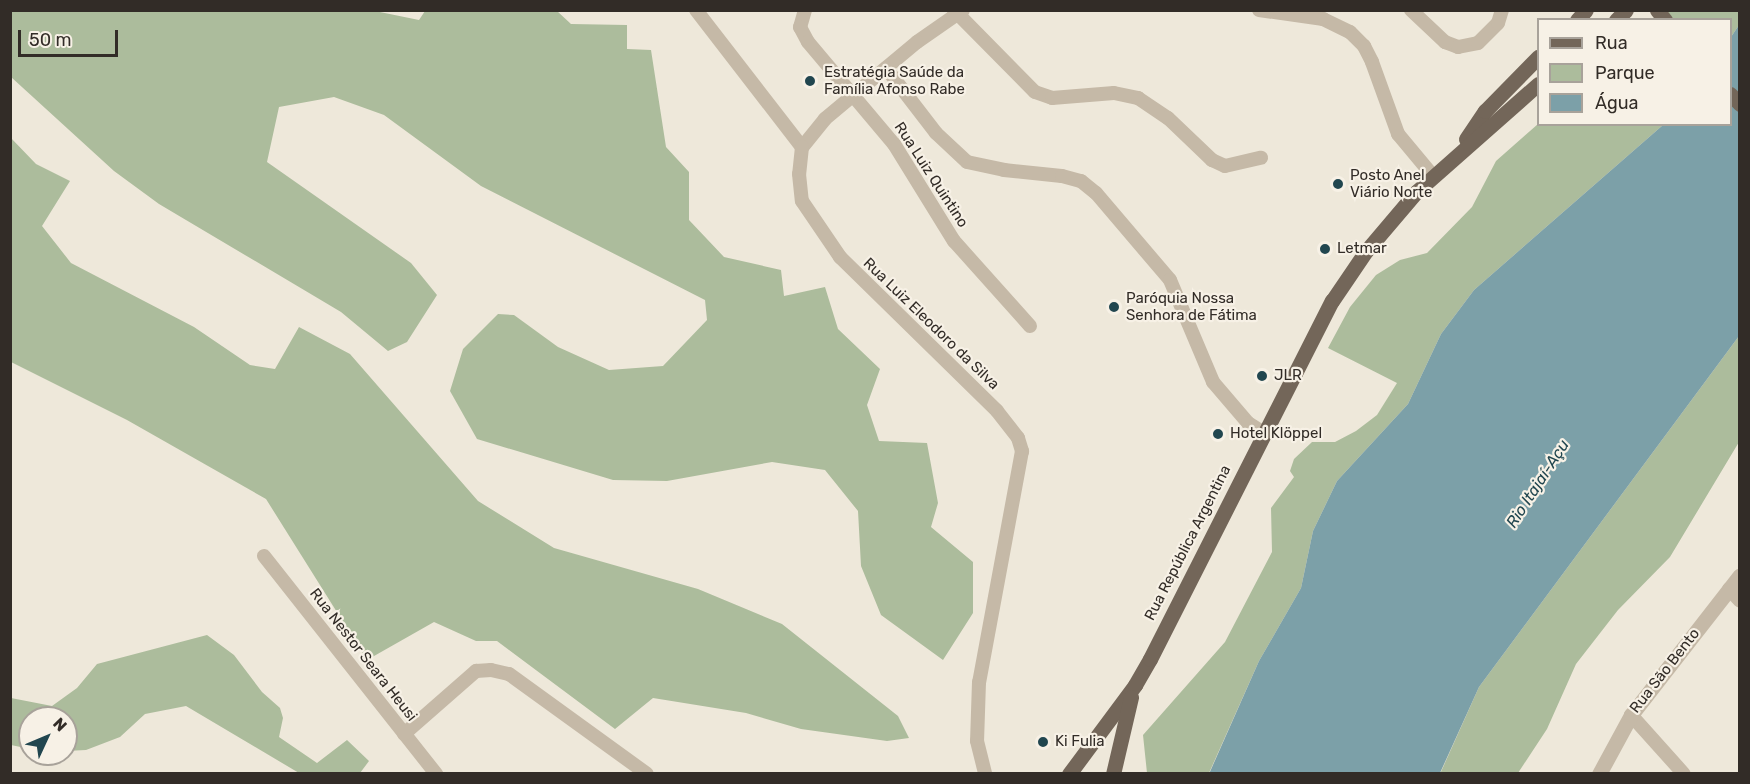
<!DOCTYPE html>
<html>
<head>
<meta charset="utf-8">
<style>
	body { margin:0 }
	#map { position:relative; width:1750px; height:784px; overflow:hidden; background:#eee8da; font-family:Rubik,sans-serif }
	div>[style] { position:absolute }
	.green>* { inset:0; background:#acbc9c }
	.water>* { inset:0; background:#7ca0a8 }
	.minor>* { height:14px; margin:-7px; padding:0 7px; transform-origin:7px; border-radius:7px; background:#c5b9a7 }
	.tertiary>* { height:15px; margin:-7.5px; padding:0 7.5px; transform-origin:7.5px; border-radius:7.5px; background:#c5b9a7 }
	.primary>* { height:15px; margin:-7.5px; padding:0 7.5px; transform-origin:7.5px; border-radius:7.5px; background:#736659 }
	.dots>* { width:16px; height:16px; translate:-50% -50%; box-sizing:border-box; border:3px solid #f7f1e6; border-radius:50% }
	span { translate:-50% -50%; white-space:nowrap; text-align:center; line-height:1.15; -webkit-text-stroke:4.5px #f7f1e6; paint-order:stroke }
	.poi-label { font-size:15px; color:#322c27 }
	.left { translate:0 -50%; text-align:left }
	.street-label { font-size:15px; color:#322c27 }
	.water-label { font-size:16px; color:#21464f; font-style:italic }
	.frame { position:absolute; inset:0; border:12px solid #322c27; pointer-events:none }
	.legend { position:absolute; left:1537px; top:18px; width:195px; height:108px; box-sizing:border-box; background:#f7f1e6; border:2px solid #a8a29a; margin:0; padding:8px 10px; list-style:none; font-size:18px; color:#322c27 }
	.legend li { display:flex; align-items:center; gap:12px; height:30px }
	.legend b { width:30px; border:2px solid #a8a29a }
	.north { position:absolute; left:18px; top:706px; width:60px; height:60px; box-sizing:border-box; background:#f7f1e6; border:2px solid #a8a29a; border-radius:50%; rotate:46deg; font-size:16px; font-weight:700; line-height:24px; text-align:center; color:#322c27 }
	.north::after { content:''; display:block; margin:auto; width:21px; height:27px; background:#21464f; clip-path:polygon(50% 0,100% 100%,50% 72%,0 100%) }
	.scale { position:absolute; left:18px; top:30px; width:100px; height:27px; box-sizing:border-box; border:3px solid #322c27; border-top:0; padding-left:8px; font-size:18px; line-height:21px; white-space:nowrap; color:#322c27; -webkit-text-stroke:4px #f7f1e6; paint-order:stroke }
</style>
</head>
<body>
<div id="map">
	<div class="green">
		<i style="clip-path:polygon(375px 11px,419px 20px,425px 11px,557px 11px,571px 24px,627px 25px,627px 49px,651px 50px,666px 147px,689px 172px,689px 220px,724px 257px,781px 270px,784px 296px,825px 287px,838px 329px,880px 369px,867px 405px,879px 441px,927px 443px,938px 503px,931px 527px,973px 562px,973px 613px,943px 660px,881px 615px,861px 566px,858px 511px,825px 470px,772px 462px,667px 481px,613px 480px,477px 439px,450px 391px,463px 349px,498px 314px,514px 315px,558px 347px,609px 370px,663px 366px,707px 320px,705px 300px,481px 186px,384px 115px,334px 97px,279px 107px,267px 162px,411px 263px,437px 295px,407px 342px,388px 351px,341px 312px,159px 204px,114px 171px,11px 77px,11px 11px)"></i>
		<i style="clip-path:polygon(1670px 11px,1739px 11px,1739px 25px,1731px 37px,1730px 20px,1659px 20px)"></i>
		<i style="clip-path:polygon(1538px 124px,1663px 125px,1474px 290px,1441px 334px,1408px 404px,1337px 481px,1313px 531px,1301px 588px,1259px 661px,1209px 773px,1147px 773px,1143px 735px,1225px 642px,1272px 552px,1271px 508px,1294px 477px,1290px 471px,1294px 459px,1312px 442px,1335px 442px,1356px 431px,1377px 415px,1397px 383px,1328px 348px,1350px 307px,1376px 275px,1400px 260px,1427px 253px,1472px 207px,1496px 161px)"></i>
		<i style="clip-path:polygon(10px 137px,36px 164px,70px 181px,42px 226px,71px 263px,194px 327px,250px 365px,275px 369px,299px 327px,350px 354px,478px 501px,554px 548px,698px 589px,782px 624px,898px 716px,909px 738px,887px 741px,801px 729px,746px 713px,653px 698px,615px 729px,497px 641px,476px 641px,434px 622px,367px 660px,266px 499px,127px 420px,11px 362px)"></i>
		<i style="clip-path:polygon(1739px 336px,1739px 442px,1670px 557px,1618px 610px,1576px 664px,1547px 729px,1518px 773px,1440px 774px,1479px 687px)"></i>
		<i style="clip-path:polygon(207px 635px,234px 655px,262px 692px,280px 708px,283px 718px,279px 737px,317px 763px,347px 740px,369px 761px,360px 773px,299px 773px,186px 706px,145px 714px,120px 737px,86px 750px,66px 751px,66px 718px,30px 718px,30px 749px,11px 745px,11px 698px,52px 706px,77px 688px,97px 664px)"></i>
	</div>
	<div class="water">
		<i style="clip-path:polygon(1739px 25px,1739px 336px,1479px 687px,1440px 773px,1209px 774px,1259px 661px,1301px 588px,1313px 531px,1337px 481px,1408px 404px,1441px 334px,1474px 290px,1663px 125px,1730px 124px,1731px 37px)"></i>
	</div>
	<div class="minor">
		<i style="left:696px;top:10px;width:173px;rotate:52.3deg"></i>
		<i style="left:805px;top:10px;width:18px;rotate:106deg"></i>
		<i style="left:800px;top:27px;width:17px;rotate:62deg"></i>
		<i style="left:808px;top:42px;width:133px;rotate:49.9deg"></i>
		<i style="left:894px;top:144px;width:114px;rotate:58.3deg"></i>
		<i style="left:954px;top:241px;width:114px;rotate:48.2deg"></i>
		<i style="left:954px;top:10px;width:115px;rotate:45.4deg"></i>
		<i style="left:1035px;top:92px;width:18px;rotate:19deg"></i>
		<i style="left:1052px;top:98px;width:62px;rotate:-4.6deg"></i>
		<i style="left:1114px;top:93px;width:25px;rotate:12deg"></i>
		<i style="left:1138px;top:98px;width:36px;rotate:34deg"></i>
		<i style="left:1168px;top:118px;width:61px;rotate:43.7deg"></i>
		<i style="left:1212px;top:160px;width:14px;rotate:25deg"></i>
		<i style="left:1225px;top:166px;width:37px;rotate:-13deg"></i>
		<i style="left:963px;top:10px;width:56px;rotate:145.2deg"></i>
		<i style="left:917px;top:42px;width:120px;rotate:140.1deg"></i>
		<i style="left:825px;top:119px;width:36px;rotate:129deg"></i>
		<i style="left:802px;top:147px;width:27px;rotate:96deg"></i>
		<i style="left:799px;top:174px;width:27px;rotate:84deg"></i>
		<i style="left:802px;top:201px;width:68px;rotate:55.8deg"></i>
		<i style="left:840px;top:257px;width:220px;rotate:44.4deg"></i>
		<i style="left:997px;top:411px;width:34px;rotate:52deg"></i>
		<i style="left:1018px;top:438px;width:14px;rotate:73deg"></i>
		<i style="left:1022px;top:451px;width:235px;rotate:100.5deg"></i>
		<i style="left:979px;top:682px;width:59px;rotate:91.9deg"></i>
		<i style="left:977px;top:741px;width:34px;rotate:76deg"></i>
		<i style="left:1259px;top:10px;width:65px;rotate:8deg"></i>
		<i style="left:1323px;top:19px;width:30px;rotate:26deg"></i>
		<i style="left:1350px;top:32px;width:20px;rotate:45deg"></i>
		<i style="left:1364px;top:46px;width:18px;rotate:63deg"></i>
		<i style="left:1372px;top:62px;width:77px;rotate:70.1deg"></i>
		<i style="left:1398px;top:134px;width:55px;rotate:50.2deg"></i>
		<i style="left:1411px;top:10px;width:47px;rotate:43.3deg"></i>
		<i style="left:1445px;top:42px;width:14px;rotate:21deg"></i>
		<i style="left:1458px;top:47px;width:20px;rotate:-11deg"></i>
		<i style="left:1478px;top:43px;width:28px;rotate:-45deg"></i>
		<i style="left:1498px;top:23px;width:14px;rotate:-73deg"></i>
		<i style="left:886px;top:68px;width:82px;rotate:52.4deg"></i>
		<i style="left:936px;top:133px;width:42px;rotate:43.1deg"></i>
		<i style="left:967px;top:162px;width:38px;rotate:12deg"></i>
		<i style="left:1004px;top:170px;width:58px;rotate:5.9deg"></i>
		<i style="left:1062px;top:176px;width:20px;rotate:15deg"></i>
		<i style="left:1081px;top:181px;width:19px;rotate:39deg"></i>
		<i style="left:1096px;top:193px;width:114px;rotate:49.6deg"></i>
		<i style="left:1170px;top:280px;width:111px;rotate:67.1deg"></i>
		<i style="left:1213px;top:382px;width:54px;rotate:49.5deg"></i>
		<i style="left:1248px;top:423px;width:19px;rotate:32deg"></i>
		<i style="left:264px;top:556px;width:278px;rotate:51.7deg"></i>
		<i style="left:1729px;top:589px;width:16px;rotate:47deg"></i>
		<i style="left:1631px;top:715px;width:79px;rotate:48.1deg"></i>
		<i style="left:404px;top:734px;width:96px;rotate:-41.2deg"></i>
		<i style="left:476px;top:671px;width:15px;rotate:-4deg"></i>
		<i style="left:491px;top:670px;width:18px;rotate:13deg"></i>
		<i style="left:509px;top:674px;width:170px;rotate:35.9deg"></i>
	</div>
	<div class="tertiary">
		<i style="left:1599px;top:774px;width:67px;rotate:-61.5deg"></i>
		<i style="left:1631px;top:715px;width:177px;rotate:-52.1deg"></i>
	</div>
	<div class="primary">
		<i style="left:1657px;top:10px;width:13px;rotate:51deg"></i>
		<i style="left:1577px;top:20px;width:13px;rotate:-48deg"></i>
		<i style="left:1616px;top:20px;width:14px;rotate:-45deg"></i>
		<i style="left:1730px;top:94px;width:14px;rotate:45deg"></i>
		<i style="left:1466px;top:139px;width:34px;rotate:-56deg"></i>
		<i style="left:1485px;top:111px;width:76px;rotate:-45.5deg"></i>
		<i style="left:1069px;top:774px;width:111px;rotate:-53.4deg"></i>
		<i style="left:1135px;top:685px;width:30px;rotate:-60deg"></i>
		<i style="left:1150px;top:659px;width:402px;rotate:-63.1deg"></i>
		<i style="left:1332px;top:301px;width:60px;rotate:-55.8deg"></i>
		<i style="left:1366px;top:251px;width:77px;rotate:-49.7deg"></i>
		<i style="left:1416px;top:192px;width:163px;rotate:-41.5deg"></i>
		<i style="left:1113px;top:774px;width:79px;rotate:-76.8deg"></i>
	</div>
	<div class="dots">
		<i style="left:810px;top:81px;background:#21464f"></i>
		<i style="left:1338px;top:184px;background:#21464f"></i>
		<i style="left:1325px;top:249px;background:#21464f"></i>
		<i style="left:1114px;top:307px;background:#21464f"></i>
		<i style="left:1262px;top:376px;background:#21464f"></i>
		<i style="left:1218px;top:434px;background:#21464f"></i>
		<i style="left:1043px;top:742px;background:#21464f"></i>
	</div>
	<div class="poi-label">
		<span class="left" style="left:824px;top:81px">Estratégia Saúde da<br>Família Afonso Rabe</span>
		<span class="left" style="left:1350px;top:184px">Posto Anel<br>Viário Norte</span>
		<span class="left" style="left:1337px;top:249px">Letmar</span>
		<span class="left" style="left:1126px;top:307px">Paróquia Nossa<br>Senhora de Fátima</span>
		<span class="left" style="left:1274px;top:376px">JLR</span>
		<span class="left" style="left:1230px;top:434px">Hotel Klöppel</span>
		<span class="left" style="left:1055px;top:742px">Ki Fulia</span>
	</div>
	<div class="street-label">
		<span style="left:931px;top:175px;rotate:57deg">Rua Luiz Quintino</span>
		<span style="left:931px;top:324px;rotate:44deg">Rua Luiz Eleodoro da Silva</span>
		<span style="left:1188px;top:543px;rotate:-63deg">Rua República Argentina</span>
		<span style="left:363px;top:655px;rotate:52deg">Rua Nestor Seara Heusi</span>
		<span style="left:1665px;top:671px;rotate:-52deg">Rua São Bento</span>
	</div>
	<div class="water-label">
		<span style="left:1538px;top:484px;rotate:-57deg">Rio Itajaí-Açu</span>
	</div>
	<div class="frame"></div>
	<ul class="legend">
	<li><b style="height:8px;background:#736659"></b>Rua</li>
	<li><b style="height:16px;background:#acbc9c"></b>Parque</li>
	<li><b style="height:16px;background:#7ca0a8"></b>Água</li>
	</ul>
	<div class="north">N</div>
	<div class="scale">50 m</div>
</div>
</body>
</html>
